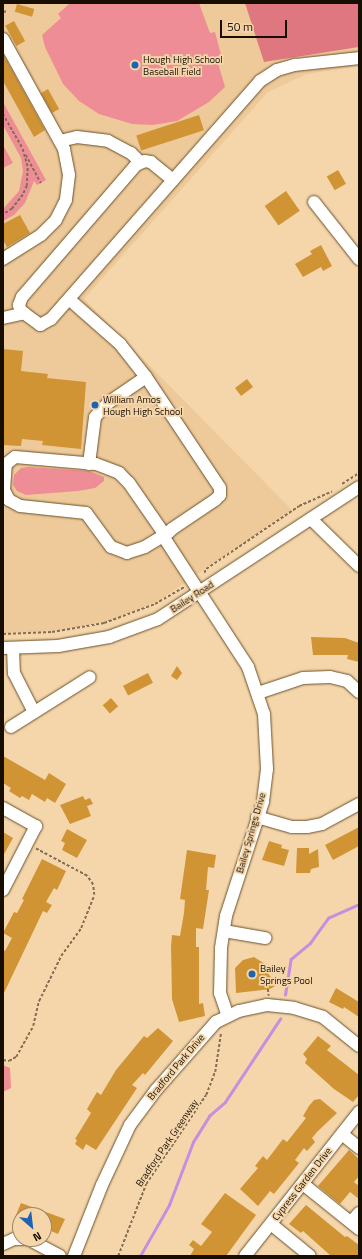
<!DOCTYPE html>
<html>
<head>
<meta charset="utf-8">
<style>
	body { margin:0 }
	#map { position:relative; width:362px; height:1259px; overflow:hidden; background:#f5d6ab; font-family:"Titillium Web",sans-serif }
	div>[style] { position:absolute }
	.built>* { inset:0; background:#eeca9a }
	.green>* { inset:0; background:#ee8d95 }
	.forest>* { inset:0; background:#df7781 }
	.stream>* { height:2.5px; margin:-1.25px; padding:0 1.25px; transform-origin:1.25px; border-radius:1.25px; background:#c78ee0 }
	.building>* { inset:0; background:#d09435; transform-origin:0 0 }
	.path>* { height:1.5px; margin-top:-0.75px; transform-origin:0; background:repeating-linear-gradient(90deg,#836e53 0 3px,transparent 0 5px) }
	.roads { filter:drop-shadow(0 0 1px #6b5029) drop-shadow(0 0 1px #6b5029) }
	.minor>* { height:12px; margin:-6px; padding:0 6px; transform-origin:6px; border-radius:6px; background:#fff }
	.dots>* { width:11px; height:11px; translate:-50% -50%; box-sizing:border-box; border:2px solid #f5d6ab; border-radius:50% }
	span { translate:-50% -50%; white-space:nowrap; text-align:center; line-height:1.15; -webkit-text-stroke:3.5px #f5d6ab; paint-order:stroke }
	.poi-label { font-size:10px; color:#170d01 }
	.left { translate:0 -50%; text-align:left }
	.street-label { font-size:10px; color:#170d01 }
	.frame { position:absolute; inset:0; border:4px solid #170d01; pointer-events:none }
	.north { position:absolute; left:12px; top:1207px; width:40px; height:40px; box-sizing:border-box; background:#f5d6ab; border:1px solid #9c8667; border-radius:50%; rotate:152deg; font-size:11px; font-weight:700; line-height:16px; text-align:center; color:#170d01 }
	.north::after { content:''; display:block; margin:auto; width:14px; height:18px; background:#1e63b3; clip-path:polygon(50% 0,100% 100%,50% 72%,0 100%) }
	.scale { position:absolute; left:220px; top:20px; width:67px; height:18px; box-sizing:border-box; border:2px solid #170d01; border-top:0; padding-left:5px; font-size:12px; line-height:14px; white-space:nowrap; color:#170d01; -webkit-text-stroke:3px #f5d6ab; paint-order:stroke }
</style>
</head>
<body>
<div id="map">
	<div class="built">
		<i style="clip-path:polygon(3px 3px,359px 3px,359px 66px,307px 74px,268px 92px,84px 299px,292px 510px,158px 601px,112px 620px,57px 631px,6px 633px,3px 633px)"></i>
	</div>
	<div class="green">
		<i style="clip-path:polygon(70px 3px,199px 3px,210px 33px,215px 32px,223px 62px,218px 63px,225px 87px,209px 102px,177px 121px,153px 125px,132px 124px,99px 114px,79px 101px,63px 84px,45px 47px,42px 35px,61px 18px,58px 14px)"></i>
		<i style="clip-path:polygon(3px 102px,46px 180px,37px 185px,34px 181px,25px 203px,14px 215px,3px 221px,3px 209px,19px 191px,23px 171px,21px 158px,3px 125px)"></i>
		<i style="clip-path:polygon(3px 145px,13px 163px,3px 168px)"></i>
		<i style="clip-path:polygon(28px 467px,89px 471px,104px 477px,104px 481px,95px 488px,78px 491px,26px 495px,17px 491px,13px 485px,14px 475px,21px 468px)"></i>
		<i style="clip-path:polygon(3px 1065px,10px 1068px,11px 1088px,3px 1092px)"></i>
	</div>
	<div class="forest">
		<i style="clip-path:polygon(245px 3px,359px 3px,359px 47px,264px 62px)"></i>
	</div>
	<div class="stream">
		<i style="left:285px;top:995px;width:36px;rotate:-81deg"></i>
		<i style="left:291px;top:959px;width:25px;rotate:-40deg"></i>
		<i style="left:310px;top:943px;width:31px;rotate:-54deg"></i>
		<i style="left:328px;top:918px;width:34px;rotate:-24deg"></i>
		<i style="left:140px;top:1256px;width:59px;rotate:-60.4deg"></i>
		<i style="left:169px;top:1205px;width:67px;rotate:-69.1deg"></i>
		<i style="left:193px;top:1142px;width:31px;rotate:-58deg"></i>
		<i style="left:209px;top:1116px;width:21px;rotate:-41deg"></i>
		<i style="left:225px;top:1102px;width:100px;rotate:-56.5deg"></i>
	</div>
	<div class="building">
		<i style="left:17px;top:4px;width:18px;height:8px;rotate:16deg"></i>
		<i style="left:14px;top:21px;width:23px;height:10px;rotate:61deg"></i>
		<i style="clip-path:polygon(3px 54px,45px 130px,34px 137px,3px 81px)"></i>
		<i style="left:48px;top:89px;width:23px;height:8px;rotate:61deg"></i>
		<i style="left:199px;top:115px;width:16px;height:66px;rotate:72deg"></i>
		<i style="left:338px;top:170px;width:16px;height:13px;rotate:60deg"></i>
		<i style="left:286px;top:191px;width:24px;height:26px;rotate:55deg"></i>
		<i style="clip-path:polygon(20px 215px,30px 233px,7px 247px,3px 240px,3px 224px)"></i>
		<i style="clip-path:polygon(321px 245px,332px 266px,323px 271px,321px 267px,303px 277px,295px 264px,312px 254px,310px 251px)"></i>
		<i style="clip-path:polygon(3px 349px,23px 351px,21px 371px,48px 374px,47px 378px,86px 382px,81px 449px,42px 445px,43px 441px,22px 439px,21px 446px,3px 445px)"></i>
		<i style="left:247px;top:379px;width:10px;height:15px;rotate:53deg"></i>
		<i style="clip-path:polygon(311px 637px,345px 638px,359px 643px,359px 662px,347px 659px,348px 655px,313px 655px)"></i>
		<i style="clip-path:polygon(177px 666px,182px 673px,177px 680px,171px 676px)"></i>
		<i style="left:148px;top:673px;width:11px;height:28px;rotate:63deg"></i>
		<i style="left:111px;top:698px;width:11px;height:11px;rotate:49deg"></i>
		<i style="clip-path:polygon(3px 756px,45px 780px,49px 773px,66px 784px,55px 803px,47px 798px,45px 802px,32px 794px,29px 800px,22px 796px,20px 798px,9px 791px,11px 788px,3px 783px)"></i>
		<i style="clip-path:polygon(83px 796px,85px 800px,90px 798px,93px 804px,87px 806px,91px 816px,70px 824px,60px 805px)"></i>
		<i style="clip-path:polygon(359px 827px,359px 846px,333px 860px,325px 845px)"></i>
		<i style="clip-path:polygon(67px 829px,87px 840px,77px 858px,62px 850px,65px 843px,61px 841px)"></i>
		<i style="clip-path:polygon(3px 832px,13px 838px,3px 856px)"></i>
		<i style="clip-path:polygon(269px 841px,282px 845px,281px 848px,289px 850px,284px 866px,262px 860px)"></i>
		<i style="clip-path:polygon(297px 848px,309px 848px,309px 854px,318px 849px,319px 867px,311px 869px,310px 873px,296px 873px)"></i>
		<i style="clip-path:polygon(187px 850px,216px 855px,214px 868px,208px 867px,206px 890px,209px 890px,203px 929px,196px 928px,196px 947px,199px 947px,199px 1004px,203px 1003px,205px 1016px,179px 1022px,172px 999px,171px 946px,172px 935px,180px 936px,184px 913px,185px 900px,180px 899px)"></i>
		<i style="clip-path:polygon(42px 859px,66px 871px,57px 890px,54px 888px,46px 902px,52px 905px,47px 913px,43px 911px,3px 995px,3px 950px,5px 951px,12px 938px,3px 933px,14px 912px,17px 913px,24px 900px,22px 899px)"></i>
		<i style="clip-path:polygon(254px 957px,265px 964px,267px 972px,277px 985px,270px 989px,236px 993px,235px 968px,243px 960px)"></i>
		<i style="clip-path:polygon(336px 988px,359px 1002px,359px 1017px,344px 1007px,343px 1009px,329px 1002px)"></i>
		<i style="clip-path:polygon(158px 1028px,173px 1041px,145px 1075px,143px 1073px,132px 1085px,137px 1088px,96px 1150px,86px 1144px,83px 1150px,75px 1144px,77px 1140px,75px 1139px,91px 1113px,87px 1109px,97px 1092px,101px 1095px,116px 1070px,144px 1036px,147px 1038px)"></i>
		<i style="clip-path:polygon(318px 1036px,331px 1046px,327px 1050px,359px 1075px,359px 1095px,353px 1102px,334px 1089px,305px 1063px,307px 1059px,303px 1054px)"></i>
		<i style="clip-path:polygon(320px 1099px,337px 1113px,317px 1132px,312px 1138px,315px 1142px,307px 1151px,304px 1148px,295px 1160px,299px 1163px,274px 1194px,270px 1191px,258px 1206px,240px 1189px,258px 1168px,255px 1166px,263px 1156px,267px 1160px,283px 1139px,287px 1142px,306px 1118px,303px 1116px,309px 1106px,314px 1100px)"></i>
		<i style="clip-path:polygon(349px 1150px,359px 1159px,359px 1176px,354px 1182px,359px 1186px,359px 1199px,350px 1192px,340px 1204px,318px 1186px)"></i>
		<i style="clip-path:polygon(225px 1193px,256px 1215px,226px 1256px,190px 1256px,194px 1249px,189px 1245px,193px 1240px,201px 1246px,212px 1232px,201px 1224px)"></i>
		<i style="clip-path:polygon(21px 1203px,65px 1219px,58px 1234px,44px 1228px,44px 1215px,16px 1215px)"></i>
		<i style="clip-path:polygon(306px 1205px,345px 1237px,347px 1236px,359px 1245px,359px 1256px,331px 1256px,303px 1231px,301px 1233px,289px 1224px)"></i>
	</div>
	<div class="path">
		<i style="left:3px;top:12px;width:5px;rotate:-11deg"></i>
		<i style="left:3px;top:114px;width:40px;rotate:60.3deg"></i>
		<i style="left:23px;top:149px;width:20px;rotate:75deg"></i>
		<i style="left:28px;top:168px;width:18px;rotate:93deg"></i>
		<i style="left:27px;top:186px;width:10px;rotate:114deg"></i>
		<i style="left:23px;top:195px;width:18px;rotate:128deg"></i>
		<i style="left:12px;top:209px;width:11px;rotate:146deg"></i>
		<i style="left:26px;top:155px;width:32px;rotate:62deg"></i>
		<i style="left:342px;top:484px;width:20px;rotate:-33deg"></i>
		<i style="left:204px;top:573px;width:4px;rotate:-63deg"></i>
		<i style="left:206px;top:569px;width:112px;rotate:-34.1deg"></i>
		<i style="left:299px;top:506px;width:36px;rotate:-24deg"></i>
		<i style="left:3px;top:634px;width:49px;rotate:-2.3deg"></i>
		<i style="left:52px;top:632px;width:53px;rotate:-9.8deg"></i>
		<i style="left:104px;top:623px;width:54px;rotate:-20.4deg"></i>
		<i style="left:155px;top:604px;width:34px;rotate:-30deg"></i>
		<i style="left:268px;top:989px;width:7px;rotate:82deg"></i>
		<i style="left:3px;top:1060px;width:6px;rotate:9deg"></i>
		<i style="left:9px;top:1061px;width:8px;rotate:-30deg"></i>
		<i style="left:16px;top:1057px;width:35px;rotate:-61deg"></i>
		<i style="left:33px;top:1026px;width:26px;rotate:-77deg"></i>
		<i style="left:39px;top:1001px;width:50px;rotate:-63.9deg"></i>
		<i style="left:61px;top:956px;width:34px;rotate:-54deg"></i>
		<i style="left:81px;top:928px;width:35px;rotate:-68deg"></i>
		<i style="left:94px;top:895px;width:10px;rotate:-96deg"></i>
		<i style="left:93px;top:885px;width:11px;rotate:-124deg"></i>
		<i style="left:87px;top:876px;width:58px;rotate:-152.1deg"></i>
		<i style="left:118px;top:1256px;width:77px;rotate:-68.7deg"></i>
		<i style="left:146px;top:1184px;width:107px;rotate:-56deg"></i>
		<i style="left:206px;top:1095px;width:25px;rotate:-69deg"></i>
		<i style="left:215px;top:1072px;width:40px;rotate:-81.5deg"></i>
	</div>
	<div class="roads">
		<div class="minor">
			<i style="left:3px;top:39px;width:126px;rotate:61deg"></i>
			<i style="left:64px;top:149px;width:26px;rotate:79deg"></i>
			<i style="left:69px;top:175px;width:25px;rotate:97deg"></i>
			<i style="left:66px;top:200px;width:22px;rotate:117deg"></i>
			<i style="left:56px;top:220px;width:21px;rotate:135deg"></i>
			<i style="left:41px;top:235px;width:45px;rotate:147.7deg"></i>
			<i style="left:60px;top:141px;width:17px;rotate:-13deg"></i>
			<i style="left:77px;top:137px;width:31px;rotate:7deg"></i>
			<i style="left:108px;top:141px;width:26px;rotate:28deg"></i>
			<i style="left:131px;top:153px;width:13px;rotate:45deg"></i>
			<i style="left:173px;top:180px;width:28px;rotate:-141deg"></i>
			<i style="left:151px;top:162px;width:6px;rotate:-171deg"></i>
			<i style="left:145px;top:161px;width:10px;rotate:156deg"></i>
			<i style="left:136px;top:165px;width:174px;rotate:130.8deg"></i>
			<i style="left:22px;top:297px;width:9px;rotate:111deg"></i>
			<i style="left:19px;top:305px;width:6px;rotate:72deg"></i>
			<i style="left:21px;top:311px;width:24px;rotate:36deg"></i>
			<i style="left:40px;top:325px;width:13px;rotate:-29deg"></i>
			<i style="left:51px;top:319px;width:317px;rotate:-48.7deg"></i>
			<i style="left:260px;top:81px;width:20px;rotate:-33deg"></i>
			<i style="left:277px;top:70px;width:19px;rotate:-16deg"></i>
			<i style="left:295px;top:65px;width:64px;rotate:-6.2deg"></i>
			<i style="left:314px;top:202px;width:73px;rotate:51.7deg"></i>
			<i style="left:70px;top:300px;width:67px;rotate:41.3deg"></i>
			<i style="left:120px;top:344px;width:42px;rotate:51.8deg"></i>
			<i style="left:3px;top:318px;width:22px;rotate:-13deg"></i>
			<i style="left:89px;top:464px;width:47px;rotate:-82.7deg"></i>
			<i style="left:95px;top:417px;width:19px;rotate:-47deg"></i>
			<i style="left:108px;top:403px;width:46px;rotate:-34.4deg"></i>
			<i style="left:146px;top:377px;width:133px;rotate:56.3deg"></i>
			<i style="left:220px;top:488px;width:7px;rotate:90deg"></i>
			<i style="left:220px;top:495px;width:7px;rotate:135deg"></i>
			<i style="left:215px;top:500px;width:52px;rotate:146deg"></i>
			<i style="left:172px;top:529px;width:4px;rotate:135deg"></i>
			<i style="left:169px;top:532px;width:5px;rotate:143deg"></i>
			<i style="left:165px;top:535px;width:2px;rotate:153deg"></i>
			<i style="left:163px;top:536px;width:21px;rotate:149deg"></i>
			<i style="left:145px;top:547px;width:19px;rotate:162deg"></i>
			<i style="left:127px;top:553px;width:17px;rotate:-159deg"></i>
			<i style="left:111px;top:547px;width:42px;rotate:-126.3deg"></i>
			<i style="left:86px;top:513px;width:66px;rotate:-173.9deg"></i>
			<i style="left:20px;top:506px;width:13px;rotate:-151deg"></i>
			<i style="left:9px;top:500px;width:11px;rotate:-117deg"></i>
			<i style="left:4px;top:490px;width:26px;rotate:-86deg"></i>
			<i style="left:6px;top:464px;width:11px;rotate:-38deg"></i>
			<i style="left:15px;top:457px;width:81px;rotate:4.9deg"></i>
			<i style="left:96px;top:464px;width:25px;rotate:21deg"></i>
			<i style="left:119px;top:473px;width:14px;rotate:45deg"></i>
			<i style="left:129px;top:483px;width:63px;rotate:55.3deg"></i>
			<i style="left:311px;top:519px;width:67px;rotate:44.4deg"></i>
			<i style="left:163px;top:536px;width:156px;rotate:57deg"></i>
			<i style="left:248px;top:667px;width:50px;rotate:71.2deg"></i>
			<i style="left:264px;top:714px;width:55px;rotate:86.9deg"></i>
			<i style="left:267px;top:769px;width:33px;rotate:97deg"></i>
			<i style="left:263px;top:802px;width:120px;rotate:108deg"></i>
			<i style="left:226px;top:916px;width:33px;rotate:99deg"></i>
			<i style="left:221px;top:949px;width:44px;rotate:91.3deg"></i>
			<i style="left:220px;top:993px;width:24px;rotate:71deg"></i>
			<i style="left:3px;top:648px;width:55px;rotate:-2.1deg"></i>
			<i style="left:58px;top:646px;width:52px;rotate:-10deg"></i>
			<i style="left:109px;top:637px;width:52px;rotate:-20.2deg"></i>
			<i style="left:158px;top:619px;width:240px;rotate:-33.3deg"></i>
			<i style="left:13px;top:648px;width:25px;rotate:88deg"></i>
			<i style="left:14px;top:673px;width:44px;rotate:62.9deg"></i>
			<i style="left:258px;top:693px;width:47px;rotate:-18.4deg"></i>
			<i style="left:303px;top:678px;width:27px;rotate:-2deg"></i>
			<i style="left:330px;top:677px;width:17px;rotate:13deg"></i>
			<i style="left:347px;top:681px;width:16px;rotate:43deg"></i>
			<i style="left:11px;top:727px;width:93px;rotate:-32.3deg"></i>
			<i style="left:3px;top:808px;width:38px;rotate:29deg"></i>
			<i style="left:36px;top:826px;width:72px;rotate:117.3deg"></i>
			<i style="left:257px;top:817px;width:36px;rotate:16deg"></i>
			<i style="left:292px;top:827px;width:15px"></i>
			<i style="left:307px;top:827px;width:15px;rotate:-11deg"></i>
			<i style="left:322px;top:824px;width:42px;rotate:-28.4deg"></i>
			<i style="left:224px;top:931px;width:42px;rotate:9.7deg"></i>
			<i style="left:342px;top:1134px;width:22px;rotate:39deg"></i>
			<i style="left:303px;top:1184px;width:72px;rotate:38.8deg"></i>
			<i style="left:351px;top:1222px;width:12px;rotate:-48deg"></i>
			<i style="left:271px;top:1224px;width:50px;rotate:39.4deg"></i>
			<i style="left:3px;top:1244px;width:12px;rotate:-24deg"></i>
			<i style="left:14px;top:1239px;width:14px"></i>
			<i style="left:28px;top:1239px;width:36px;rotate:28deg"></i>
			<i style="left:74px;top:1256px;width:76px;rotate:-68.5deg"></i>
			<i style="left:102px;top:1185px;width:66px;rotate:-65deg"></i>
			<i style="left:130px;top:1125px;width:44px;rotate:-53.4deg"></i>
			<i style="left:156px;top:1090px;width:91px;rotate:-48.6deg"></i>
			<i style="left:216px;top:1022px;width:25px;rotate:-26deg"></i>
			<i style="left:239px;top:1011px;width:29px;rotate:-12deg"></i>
			<i style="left:267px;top:1005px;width:27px;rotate:6deg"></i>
			<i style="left:294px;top:1008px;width:30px;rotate:17deg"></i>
			<i style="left:323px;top:1017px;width:46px;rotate:38.9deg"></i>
			<i style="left:245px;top:1256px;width:184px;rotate:-51.6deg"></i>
		</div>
	</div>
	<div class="dots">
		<i style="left:135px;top:65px;background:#1e63b3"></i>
		<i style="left:95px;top:405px;background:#1e63b3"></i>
		<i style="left:252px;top:974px;background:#1e63b3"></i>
	</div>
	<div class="poi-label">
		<span class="left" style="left:143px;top:65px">Hough High School<br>Baseball Field</span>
		<span class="left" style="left:103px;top:405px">William Amos<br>Hough High School</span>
		<span class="left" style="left:260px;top:974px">Bailey<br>Springs Pool</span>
	</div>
	<div class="street-label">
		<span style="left:192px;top:597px;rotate:-33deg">Bailey Road</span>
		<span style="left:251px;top:833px;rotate:-74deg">Bailey Springs Drive</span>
		<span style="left:176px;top:1067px;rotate:-50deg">Bradford Park Drive</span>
		<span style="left:167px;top:1143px;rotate:-56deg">Bradford Park Greenway</span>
		<span style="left:302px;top:1184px;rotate:-52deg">Cypress Garden Drive</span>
	</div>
	<div class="frame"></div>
	<div class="north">N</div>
	<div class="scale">50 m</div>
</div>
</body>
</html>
